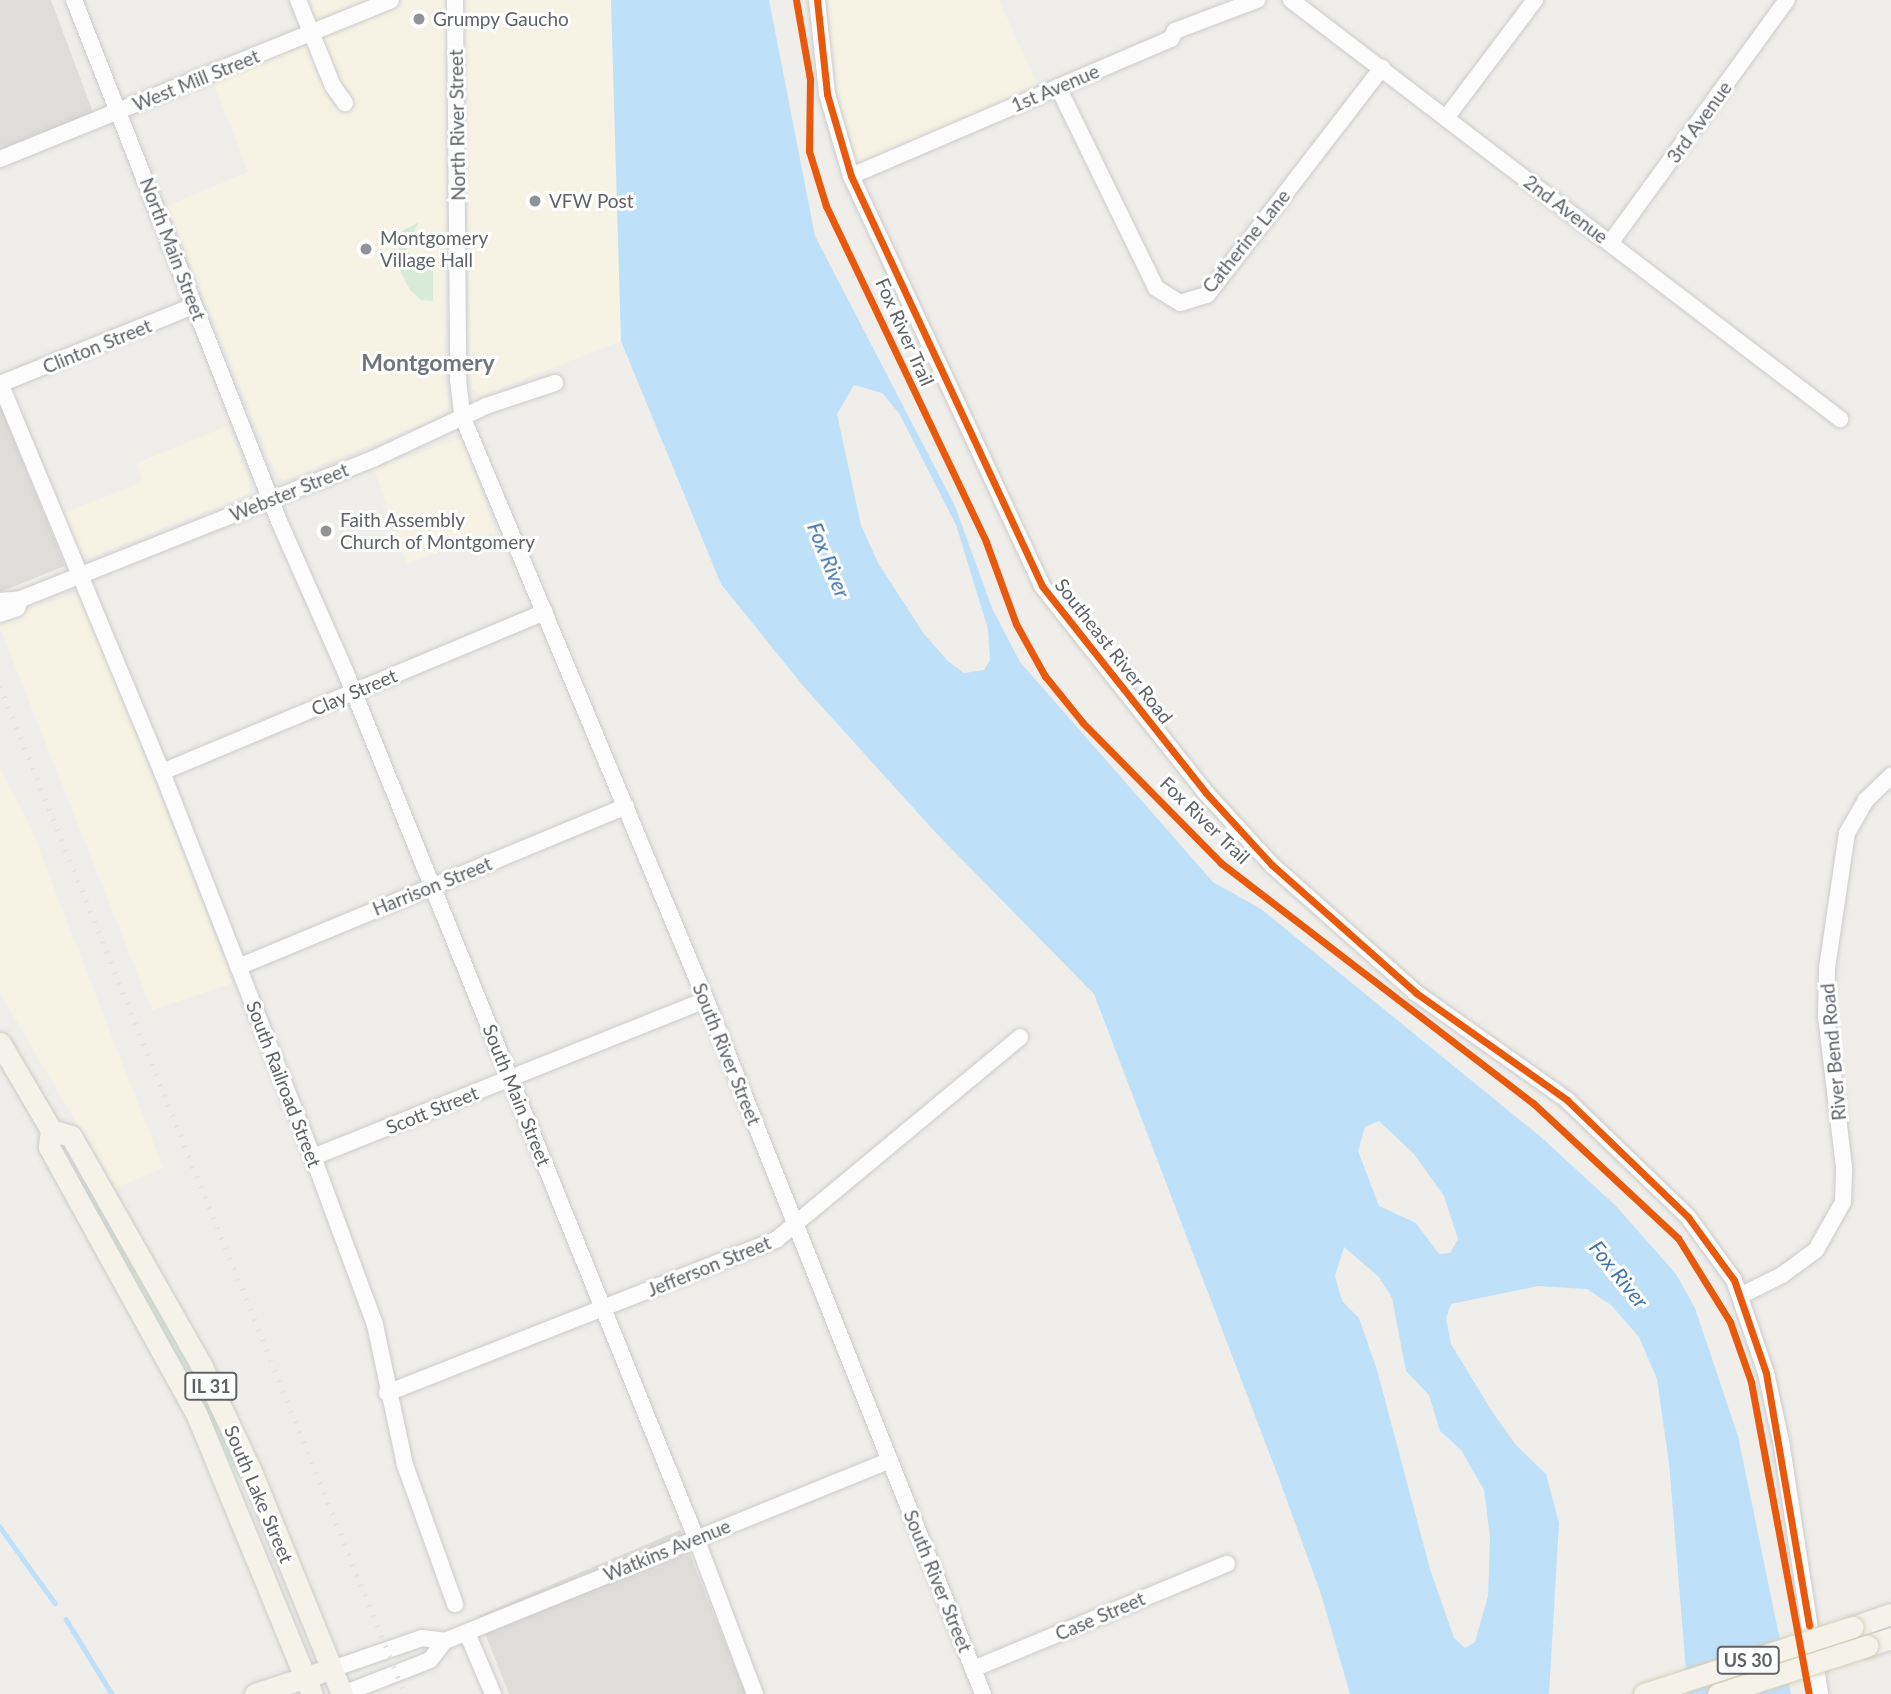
<!DOCTYPE html>
<html>
<head>
<meta charset="utf-8">
<style>
	body { margin:0 }
	#map { position:relative; width:1891px; height:1694px; overflow:hidden; background:#efeeea; font-family:Lato,sans-serif }
	div>[style] { position:absolute }
	.commercial>* { inset:0; background:#f7f3e4; transform-origin:0 0 }
	.industrial>* { inset:0; background:#dfddda }
	.green>* { inset:0; background:#d8ebd6 }
	.water>* { inset:0; background:#bfe0f9 }
	.stream>* { height:4.5px; margin:-2.25px; padding:0 2.25px; transform-origin:2.25px; border-radius:2.25px; background:#bfe0f9 }
	.roads { filter:drop-shadow(0 0 2px #cbcccc) drop-shadow(0 0 2px #cbcccc) }
	.minor>* { height:16px; margin:-8px; padding:0 8px; transform-origin:8px; border-radius:8px; background:#fdfcfc }
	.major>* { height:21px; margin:-10.5px; padding:0 10.5px; transform-origin:10.5px; border-radius:10.5px; background:#f4f2e9 }
	.rail>* { height:4.5px; margin-top:-2.25px; transform-origin:0; background:repeating-linear-gradient(90deg,#e4e4e4 0 2px,transparent 0 11px) }
	.bridges { filter:drop-shadow(0 0 2px #d7ceb8) drop-shadow(0 0 2px #d7ceb8) }
	.major-bridge>* { height:21px; margin:-10.5px; padding:0 10.5px; transform-origin:10.5px; border-radius:10.5px; background:#f4f2e9 }
	.cycleway>* { height:7px; margin:-3.5px; padding:0 3.5px; transform-origin:3.5px; border-radius:3.5px; background:#e8590c }
	.dots>* { width:19px; height:19px; translate:-50% -50%; box-sizing:border-box; border:4px solid #fff; border-radius:50% }
	span { translate:-50% -50%; white-space:nowrap; text-align:center; line-height:1.15; -webkit-text-stroke:6px #fff; paint-order:stroke }
	.shield-label span { padding:2px 5px; background:#fff; border:2px solid; border-radius:5px; -webkit-text-stroke-width:0 }
	.shield-label { font-size:18px; color:#5f6368; font-weight:700 }
	.poi-label { font-size:19px; color:#5f6368 }
	.left { translate:0 -50%; text-align:left }
	.street-label { font-size:19px; color:#5f6368 }
	.water-label { font-size:21px; color:#4174aa; font-style:italic }
	.quarter-label { font-size:23px; color:#70757a; font-weight:700 }
</style>
</head>
<body>
<div id="map">
	<div class="commercial">
		<i style="clip-path:polygon(303px 0,384px 0,315px 28px)"></i>
		<i style="clip-path:polygon(400px 0,450px 0,444px 378px,449px 407px,433px 420px,284px 480px,277px 476px,167px 206px,248px 172px,212px 78px)"></i>
		<i style="clip-path:polygon(461px 0,611px 0,621px 341px,483px 395px,472px 389px)"></i>
		<i style="clip-path:polygon(822px 0,999px 0,1039px 89px,856px 168px,831px 86px)"></i>
		<i style="clip-path:polygon(227px 426px,250px 483px,248px 494px,91px 557px,77px 551px,64px 513px,143px 482px,137px 463px)"></i>
		<i style="left:463px;top:438px;width:100px;height:94px;rotate:71deg"></i>
		<i style="clip-path:polygon(81px 592px,233px 983px,152px 1010px,0 628px,0 619px)"></i>
		<i style="clip-path:polygon(0 767px,30px 826px,163px 1168px,115px 1188px,0 993px)"></i>
	</div>
	<div class="industrial">
		<i style="clip-path:polygon(0 0,51px 0,94px 115px,0 153px)"></i>
		<i style="clip-path:polygon(0 405px,65px 566px,0 592px)"></i>
		<i style="clip-path:polygon(680px 1530px,746px 1694px,509px 1694px,478px 1616px)"></i>
	</div>
	<div class="green">
		<i style="clip-path:polygon(419px 222px,406px 247px,413px 259px,433px 262px,433px 301px,421px 300px,410px 290px,396px 263px,402px 231px)"></i>
		<i style="clip-path:polygon(82px 1178px,197px 1377px,244px 1476px,239px 1479px,179px 1361px,77px 1181px)"></i>
	</div>
	<div class="water">
		<i style="clip-path:polygon(evenodd,611px 0,769px 0,815px 236px,955px 506px,992px 608px,1020px 662px,1213px 882px,1261px 909px,1542px 1138px,1616px 1206px,1676px 1274px,1695px 1308px,1738px 1436px,1791px 1694px,1688px 1694px,1669px 1463px,1657px 1379px,1639px 1337px,1611px 1305px,1587px 1289px,1538px 1286px,1451px 1304px,1446px 1318px,1451px 1344px,1491px 1410px,1516px 1445px,1546px 1474px,1559px 1523px,1549px 1694px,1350px 1694px,1321px 1594px,1278px 1476px,1094px 994px,937px 834px,804px 687px,721px 584px,621px 341px,611px 0,854px 385px,882px 393px,899px 413px,956px 525px,988px 629px,990px 660px,984px 670px,964px 673px,948px 661px,924px 634px,878px 563px,861px 525px,837px 414px,854px 385px,611px 0,1379px 1121px,1414px 1154px,1444px 1196px,1458px 1239px,1450px 1253px,1439px 1254px,1416px 1223px,1379px 1206px,1358px 1151px,1365px 1127px,1379px 1121px,611px 0,1344px 1247px,1379px 1277px,1392px 1298px,1406px 1371px,1429px 1395px,1440px 1431px,1461px 1450px,1484px 1490px,1490px 1537px,1488px 1596px,1475px 1642px,1465px 1648px,1454px 1638px,1430px 1569px,1377px 1370px,1359px 1318px,1342px 1301px,1335px 1276px,1344px 1247px)"></i>
	</div>
	<div class="stream">
		<i style="left:0;top:1527px;width:94px;rotate:54.1deg"></i>
		<i style="left:66px;top:1619px;width:88px;rotate:58.5deg"></i>
	</div>
	<div class="roads">
		<div class="minor">
			<i style="left:74px;top:0;width:560px;rotate:68.52deg"></i>
			<i style="left:279px;top:521px;width:166px;rotate:66.2deg"></i>
			<i style="left:346px;top:673px;width:933px;rotate:67.97deg"></i>
			<i style="left:696px;top:1538px;width:167px;rotate:69.3deg"></i>
			<i style="left:298px;top:0;width:93px;rotate:67.9deg"></i>
			<i style="left:333px;top:86px;width:21px;rotate:55deg"></i>
			<i style="left:455px;top:0;width:380px;rotate:89.5deg"></i>
			<i style="left:458px;top:380px;width:38px;rotate:83deg"></i>
			<i style="left:463px;top:418px;width:631px;rotate:67.34deg"></i>
			<i style="left:706px;top:1000px;width:747px;rotate:68.24deg"></i>
			<i style="left:817px;top:0;width:95px;rotate:83.9deg"></i>
			<i style="left:827px;top:94px;width:85px;rotate:73.7deg"></i>
			<i style="left:851px;top:176px;width:452px;rotate:65deg"></i>
			<i style="left:1042px;top:586px;width:264px;rotate:51.6deg"></i>
			<i style="left:1206px;top:793px;width:98px;rotate:47.5deg"></i>
			<i style="left:1272px;top:865px;width:193px;rotate:41.6deg"></i>
			<i style="left:1416px;top:993px;width:185px;rotate:35.3deg"></i>
			<i style="left:1567px;top:1100px;width:168px;rotate:44deg"></i>
			<i style="left:1688px;top:1217px;width:78px;rotate:53.9deg"></i>
			<i style="left:1734px;top:1280px;width:98px;rotate:71deg"></i>
			<i style="left:1766px;top:1373px;width:70px;rotate:77.6deg"></i>
			<i style="left:1781px;top:1441px;width:256px;rotate:81.2deg"></i>
			<i style="left:1291px;top:0;width:691px;rotate:37.35deg"></i>
			<i style="left:1058px;top:87px;width:224px;rotate:64deg"></i>
			<i style="left:1156px;top:288px;width:28px;rotate:32deg"></i>
			<i style="left:1180px;top:303px;width:28px;rotate:-17deg"></i>
			<i style="left:1207px;top:295px;width:287px;rotate:-52.4deg"></i>
			<i style="left:1446px;top:118px;width:148px;rotate:-53deg"></i>
			<i style="left:0;top:159px;width:422px;rotate:-22.1deg"></i>
			<i style="left:851px;top:176px;width:348px;rotate:-23.2deg"></i>
			<i style="left:1171px;top:39px;width:9px;rotate:-63deg"></i>
			<i style="left:1175px;top:31px;width:88px;rotate:-20.7deg"></i>
			<i style="left:1611px;top:242px;width:299px;rotate:-54deg"></i>
			<i style="left:0;top:383px;width:421px;rotate:67.4deg"></i>
			<i style="left:162px;top:772px;width:414px;rotate:68.6deg"></i>
			<i style="left:313px;top:1157px;width:179px;rotate:69.7deg"></i>
			<i style="left:375px;top:1325px;width:143px;rotate:77.9deg"></i>
			<i style="left:405px;top:1465px;width:148px;rotate:70.2deg"></i>
			<i style="left:0;top:384px;width:208px;rotate:-22deg"></i>
			<i style="left:0;top:601px;width:21px;rotate:-5deg"></i>
			<i style="left:21px;top:599px;width:379px;rotate:-21.7deg"></i>
			<i style="left:373px;top:459px;width:125px;rotate:-25.1deg"></i>
			<i style="left:486px;top:406px;width:73px;rotate:-18.4deg"></i>
			<i style="left:0;top:614px;width:18px;rotate:-19deg"></i>
			<i style="left:17px;top:608px;width:10px;rotate:-66deg"></i>
			<i style="left:162px;top:772px;width:415px;rotate:-22.7deg"></i>
			<i style="left:238px;top:967px;width:420px;rotate:-22.5deg"></i>
			<i style="left:313px;top:1157px;width:423px;rotate:-21.8deg"></i>
			<i style="left:1742px;top:1295px;width:45px;rotate:-26.6deg"></i>
			<i style="left:1782px;top:1275px;width:42px;rotate:-36.3deg"></i>
			<i style="left:1816px;top:1250px;width:55px;rotate:-60.6deg"></i>
			<i style="left:1843px;top:1202px;width:35px;rotate:-88deg"></i>
			<i style="left:1844px;top:1167px;width:151px;rotate:-96.8deg"></i>
			<i style="left:1826px;top:1017px;width:49px;rotate:-88.8deg"></i>
			<i style="left:1827px;top:968px;width:136px;rotate:-81.6deg"></i>
			<i style="left:1847px;top:833px;width:38px;rotate:-60deg"></i>
			<i style="left:1866px;top:800px;width:35px;rotate:-44deg"></i>
			<i style="left:387px;top:1393px;width:419px;rotate:-21.5deg"></i>
			<i style="left:777px;top:1239px;width:316px;rotate:-39.7deg"></i>
			<i style="left:467px;top:1633px;width:66px;rotate:66.9deg"></i>
			<i style="left:332px;top:1669px;width:95px;rotate:-19deg"></i>
			<i style="left:422px;top:1638px;width:23px;rotate:7deg"></i>
			<i style="left:973px;top:1669px;width:275px;rotate:-22.5deg"></i>
			<i style="left:343px;top:1694px;width:93px;rotate:-21.3deg"></i>
			<i style="left:430px;top:1660px;width:24px;rotate:-52deg"></i>
			<i style="left:445px;top:1641px;width:480px;rotate:-22.1deg"></i>
		</div>
		<div class="major">
			<i style="left:0;top:1043px;width:101px;rotate:59.6deg"></i>
			<i style="left:51px;top:1130px;width:17px;rotate:97deg"></i>
			<i style="left:49px;top:1147px;width:304px;rotate:61.1deg"></i>
			<i style="left:196px;top:1413px;width:304px;rotate:67.6deg"></i>
			<i style="left:51px;top:1130px;width:21px;rotate:17deg"></i>
			<i style="left:71px;top:1136px;width:266px;rotate:60.4deg"></i>
			<i style="left:202px;top:1367px;width:115px;rotate:64.8deg"></i>
			<i style="left:251px;top:1471px;width:241px;rotate:67.8deg"></i>
			<i style="left:1853px;top:1627px;width:40px;rotate:-18.9deg"></i>
			<i style="left:1867px;top:1646px;width:25px;rotate:-18deg"></i>
			<i style="left:255px;top:1694px;width:67px;rotate:-18.2deg"></i>
		</div>
	</div>
	<div class="rail">
		<i style="left:0;top:686px;width:1086px;rotate:68.11deg"></i>
	</div>
	<div class="bridges">
		<div class="major-bridge">
			<i style="left:1644px;top:1694px;width:219px;rotate:-17.8deg"></i>
			<i style="left:1718px;top:1694px;width:157px;rotate:-17.9deg"></i>
		</div>
	</div>
	<div class="cycleway">
		<i style="left:796px;top:0;width:80px;rotate:80deg"></i>
		<i style="left:810px;top:79px;width:72px;rotate:90.8deg"></i>
		<i style="left:809px;top:151px;width:58px;rotate:72.8deg"></i>
		<i style="left:826px;top:206px;width:372px;rotate:64.5deg"></i>
		<i style="left:986px;top:542px;width:87px;rotate:69.9deg"></i>
		<i style="left:1016px;top:624px;width:60px;rotate:60.9deg"></i>
		<i style="left:1045px;top:676px;width:60px;rotate:51deg"></i>
		<i style="left:1083px;top:723px;width:197px;rotate:45.4deg"></i>
		<i style="left:1221px;top:863px;width:394px;rotate:37.6deg"></i>
		<i style="left:1533px;top:1103px;width:198px;rotate:43deg"></i>
		<i style="left:1678px;top:1238px;width:99px;rotate:58.2deg"></i>
		<i style="left:1730px;top:1322px;width:64px;rotate:70.7deg"></i>
		<i style="left:1751px;top:1382px;width:317px;rotate:79.5deg"></i>
		<i style="left:817px;top:0;width:95px;rotate:83.9deg"></i>
		<i style="left:827px;top:94px;width:85px;rotate:73.7deg"></i>
		<i style="left:851px;top:176px;width:452px;rotate:65deg"></i>
		<i style="left:1042px;top:586px;width:264px;rotate:51.6deg"></i>
		<i style="left:1206px;top:793px;width:98px;rotate:47.5deg"></i>
		<i style="left:1272px;top:865px;width:193px;rotate:41.6deg"></i>
		<i style="left:1416px;top:993px;width:185px;rotate:35.3deg"></i>
		<i style="left:1567px;top:1100px;width:168px;rotate:44deg"></i>
		<i style="left:1688px;top:1217px;width:78px;rotate:53.9deg"></i>
		<i style="left:1734px;top:1280px;width:98px;rotate:71deg"></i>
		<i style="left:1766px;top:1373px;width:256px;rotate:80.3deg"></i>
	</div>
	<div class="dots">
		<i style="left:419px;top:19px;background:#919496"></i>
		<i style="left:535px;top:201px;background:#919496"></i>
		<i style="left:366px;top:249px;background:#919496"></i>
		<i style="left:326px;top:531px;background:#919496"></i>
	</div>
	<div class="shield-label">
		<span style="left:211px;top:1386px">IL 31</span>
		<span style="left:1748px;top:1660px">US 30</span>
	</div>
	<div class="poi-label">
		<span class="left" style="left:433px;top:19px">Grumpy Gaucho</span>
		<span class="left" style="left:549px;top:201px">VFW Post</span>
		<span class="left" style="left:380px;top:249px">Montgomery<br>Village Hall</span>
		<span class="left" style="left:340px;top:531px">Faith Assembly<br>Church of Montgomery</span>
	</div>
	<div class="street-label">
		<span style="left:196px;top:80px;rotate:-22deg">West Mill Street</span>
		<span style="left:1055px;top:88px;rotate:-23deg">1st Avenue</span>
		<span style="left:1699px;top:122px;rotate:-54deg">3rd Avenue</span>
		<span style="left:457px;top:125px;rotate:-91deg">North River Street</span>
		<span style="left:1566px;top:209px;rotate:37deg">2nd Avenue</span>
		<span style="left:1246px;top:241px;rotate:-51deg">Catherine Lane</span>
		<span style="left:173px;top:249px;rotate:69deg">North Main Street</span>
		<span style="left:905px;top:332px;rotate:66deg">Fox River Trail</span>
		<span style="left:97px;top:346px;rotate:-22deg">Clinton Street</span>
		<span style="left:289px;top:492px;rotate:-22deg">Webster Street</span>
		<span style="left:1114px;top:651px;rotate:52deg">Southeast River Road</span>
		<span style="left:354px;top:692px;rotate:-23deg">Clay Street</span>
		<span style="left:1205px;top:820px;rotate:44deg">Fox River Trail</span>
		<span style="left:432px;top:886px;rotate:-22deg">Harrison Street</span>
		<span style="left:1833px;top:1052px;rotate:-95deg">River Bend Road</span>
		<span style="left:727px;top:1054px;rotate:68deg">South River Street</span>
		<span style="left:284px;top:1084px;rotate:69deg">South Railroad Street</span>
		<span style="left:517px;top:1095px;rotate:68deg">South Main Street</span>
		<span style="left:432px;top:1110px;rotate:-22deg">Scott Street</span>
		<span style="left:709px;top:1266px;rotate:-22deg">Jefferson Street</span>
		<span style="left:259px;top:1494px;rotate:67deg">South Lake Street</span>
		<span style="left:667px;top:1550px;rotate:-22deg">Watkins Avenue</span>
		<span style="left:938px;top:1581px;rotate:68deg">South River Street</span>
		<span style="left:1100px;top:1616px;rotate:-23deg">Case Street</span>
	</div>
	<div class="water-label">
		<span style="left:829px;top:560px;rotate:68deg">Fox River</span>
		<span style="left:1619px;top:1274px;rotate:51deg">Fox River</span>
	</div>
	<div class="quarter-label">
		<span style="left:428px;top:362px">Montgomery</span>
	</div>
</div>
</body>
</html>
